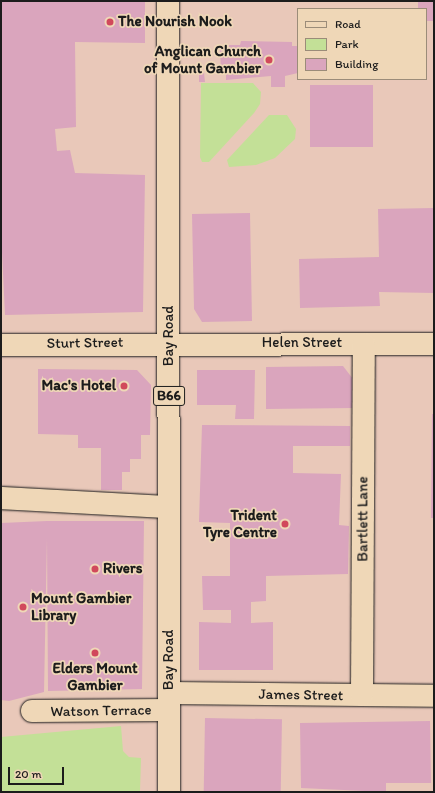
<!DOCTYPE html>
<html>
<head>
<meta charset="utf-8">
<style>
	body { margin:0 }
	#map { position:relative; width:435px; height:793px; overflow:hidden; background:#efd7b7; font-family:Itim,sans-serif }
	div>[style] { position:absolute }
	.built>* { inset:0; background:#e9c8b9 }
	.green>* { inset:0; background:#c3e097 }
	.building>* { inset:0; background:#daa5bd; transform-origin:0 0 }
	.roads { filter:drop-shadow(0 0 1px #1c1c1c) drop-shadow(0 0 1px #1c1c1c) }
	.minor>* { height:22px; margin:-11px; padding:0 11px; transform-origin:11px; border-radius:11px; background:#efd7b7 }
	.major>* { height:22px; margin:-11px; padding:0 11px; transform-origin:11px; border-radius:11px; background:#efd7b7 }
	.dots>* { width:11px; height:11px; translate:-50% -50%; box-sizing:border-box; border:2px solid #efd7b7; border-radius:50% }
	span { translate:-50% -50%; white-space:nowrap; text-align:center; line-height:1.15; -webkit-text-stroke:3.5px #efd7b7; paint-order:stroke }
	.shield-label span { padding:1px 3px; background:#efd7b7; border:1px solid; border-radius:3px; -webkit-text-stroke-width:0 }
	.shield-label { font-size:14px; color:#1c1c1c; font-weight:700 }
	.poi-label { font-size:15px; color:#1c1c1c; font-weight:700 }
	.left { translate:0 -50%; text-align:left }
	.right { translate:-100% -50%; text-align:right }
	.street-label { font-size:15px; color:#1c1c1c }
	.frame { position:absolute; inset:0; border:2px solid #1c1c1c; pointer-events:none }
	.legend { position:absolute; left:297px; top:8px; width:130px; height:72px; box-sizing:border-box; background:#efd7b7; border:1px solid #9b8c79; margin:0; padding:5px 7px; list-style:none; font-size:12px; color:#1c1c1c }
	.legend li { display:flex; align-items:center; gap:8px; height:20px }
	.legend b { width:20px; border:1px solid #9b8c79 }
	.scale { position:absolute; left:8px; top:767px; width:56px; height:18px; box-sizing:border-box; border:2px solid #1c1c1c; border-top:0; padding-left:5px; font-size:12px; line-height:14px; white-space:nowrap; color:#1c1c1c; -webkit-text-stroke:3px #efd7b7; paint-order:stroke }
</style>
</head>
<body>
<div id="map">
	<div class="built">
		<i style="clip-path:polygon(evenodd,1px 1px,434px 1px,434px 792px,1px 792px,1px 1px,298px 9px,426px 9px,426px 79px,298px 79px,298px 9px)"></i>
	</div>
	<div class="green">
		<i style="clip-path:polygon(201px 83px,253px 83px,261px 92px,260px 104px,254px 113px,209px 162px,202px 162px,200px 157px)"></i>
		<i style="clip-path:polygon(269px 115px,287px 115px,296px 129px,295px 139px,275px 158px,256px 165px,229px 167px,227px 160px)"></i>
		<i style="clip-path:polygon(121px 726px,123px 751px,129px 757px,141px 758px,140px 792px,1px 792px,1px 737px)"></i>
	</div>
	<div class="building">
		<i style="clip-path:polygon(1px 1px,145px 1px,145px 43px,75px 42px,76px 127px,55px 129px,57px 151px,70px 150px,75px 173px,145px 175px,143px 312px,5px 315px,1px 231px)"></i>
		<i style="clip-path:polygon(418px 1px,434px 1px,434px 21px,426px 21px,426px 9px,418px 9px)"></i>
		<i style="clip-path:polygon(241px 41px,292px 42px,292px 46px,298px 46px,298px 73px,285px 76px,285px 87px,271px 87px,271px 76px,226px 80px,226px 72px,221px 72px,220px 49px,229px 49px,229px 45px,240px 45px)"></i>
		<i style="clip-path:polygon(204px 73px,205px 82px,199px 82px,199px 74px)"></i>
		<i style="left:310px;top:85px;width:63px;height:62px"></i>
		<i style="clip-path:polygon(434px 208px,434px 293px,379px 292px,380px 306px,300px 308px,299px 259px,379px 257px,378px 209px)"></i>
		<i style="clip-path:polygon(250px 213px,252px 321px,202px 322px,194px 309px,192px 214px)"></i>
		<i style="clip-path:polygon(343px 366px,353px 379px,353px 408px,266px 409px,266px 367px)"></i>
		<i style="clip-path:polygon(38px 369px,137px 370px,151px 385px,150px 435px,141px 435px,141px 459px,130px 459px,130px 472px,122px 472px,122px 490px,101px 490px,101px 448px,78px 448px,78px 435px,38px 434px)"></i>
		<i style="clip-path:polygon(197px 370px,255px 370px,254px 419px,235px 419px,236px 405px,197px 405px)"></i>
		<i style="clip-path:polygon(432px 414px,434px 414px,434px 518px,431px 518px)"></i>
		<i style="clip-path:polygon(202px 425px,350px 426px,350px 446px,293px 446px,293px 473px,341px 474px,339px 525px,349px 526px,348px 574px,266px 576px,266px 601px,251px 602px,251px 623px,273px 622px,273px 670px,199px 670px,199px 622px,231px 623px,231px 610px,203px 610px,202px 576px,230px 576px,230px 523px,199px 522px)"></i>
		<i style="clip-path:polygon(47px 521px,144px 521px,142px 689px,48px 691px,47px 538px,44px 692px,9px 701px,1px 700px,1px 523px)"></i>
		<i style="left:205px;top:718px;width:77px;height:74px;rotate:1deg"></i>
		<i style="clip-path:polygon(430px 721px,431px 783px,386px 783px,386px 792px,301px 788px,300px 723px)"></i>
	</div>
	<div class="roads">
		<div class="minor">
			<i style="left:1px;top:345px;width:433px;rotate:-0.1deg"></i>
			<i style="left:1px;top:498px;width:168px;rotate:3.1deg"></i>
			<i style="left:169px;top:693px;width:265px;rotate:0.6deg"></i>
			<i style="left:362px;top:695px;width:351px;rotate:-89.7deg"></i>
			<i style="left:32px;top:711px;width:137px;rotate:-0.4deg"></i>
		</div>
		<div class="major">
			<i style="left:168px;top:1px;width:791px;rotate:89.93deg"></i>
		</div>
	</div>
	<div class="dots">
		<i style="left:110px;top:22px;background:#d1495b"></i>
		<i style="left:269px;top:60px;background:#d1495b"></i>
		<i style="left:124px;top:386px;background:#d1495b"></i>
		<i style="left:285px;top:524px;background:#d1495b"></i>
		<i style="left:95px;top:569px;background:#d1495b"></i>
		<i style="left:23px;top:607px;background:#d1495b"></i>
		<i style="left:95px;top:653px;background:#d1495b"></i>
	</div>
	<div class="shield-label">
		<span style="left:169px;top:396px">B66</span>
	</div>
	<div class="poi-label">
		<span class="left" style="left:118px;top:22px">The Nourish Nook</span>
		<span class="right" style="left:261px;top:60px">Anglican Church<br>of Mount Gambier</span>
		<span class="right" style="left:116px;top:386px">Mac's Hotel</span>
		<span class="right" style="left:277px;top:524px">Trident<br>Tyre Centre</span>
		<span class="left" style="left:103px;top:569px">Rivers</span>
		<span class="left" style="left:31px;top:607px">Mount Gambier<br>Library</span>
		<span style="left:95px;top:677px">Elders Mount<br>Gambier</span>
	</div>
	<div class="street-label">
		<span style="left:169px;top:336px;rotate:-90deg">Bay Road</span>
		<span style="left:85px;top:343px;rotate:-1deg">Sturt Street</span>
		<span style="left:302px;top:343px">Helen Street</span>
		<span style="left:363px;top:519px;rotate:-90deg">Bartlett Lane</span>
		<span style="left:169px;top:660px;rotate:-90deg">Bay Road</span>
		<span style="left:301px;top:695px;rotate:1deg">James Street</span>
		<span style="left:101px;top:711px;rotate:-1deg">Watson Terrace</span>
	</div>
	<div class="frame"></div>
	<ul class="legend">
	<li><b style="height:5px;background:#efd7b7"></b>Road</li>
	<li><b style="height:11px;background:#c3e097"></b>Park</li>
	<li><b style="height:11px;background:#daa5bd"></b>Building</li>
	</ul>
	<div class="scale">20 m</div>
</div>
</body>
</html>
